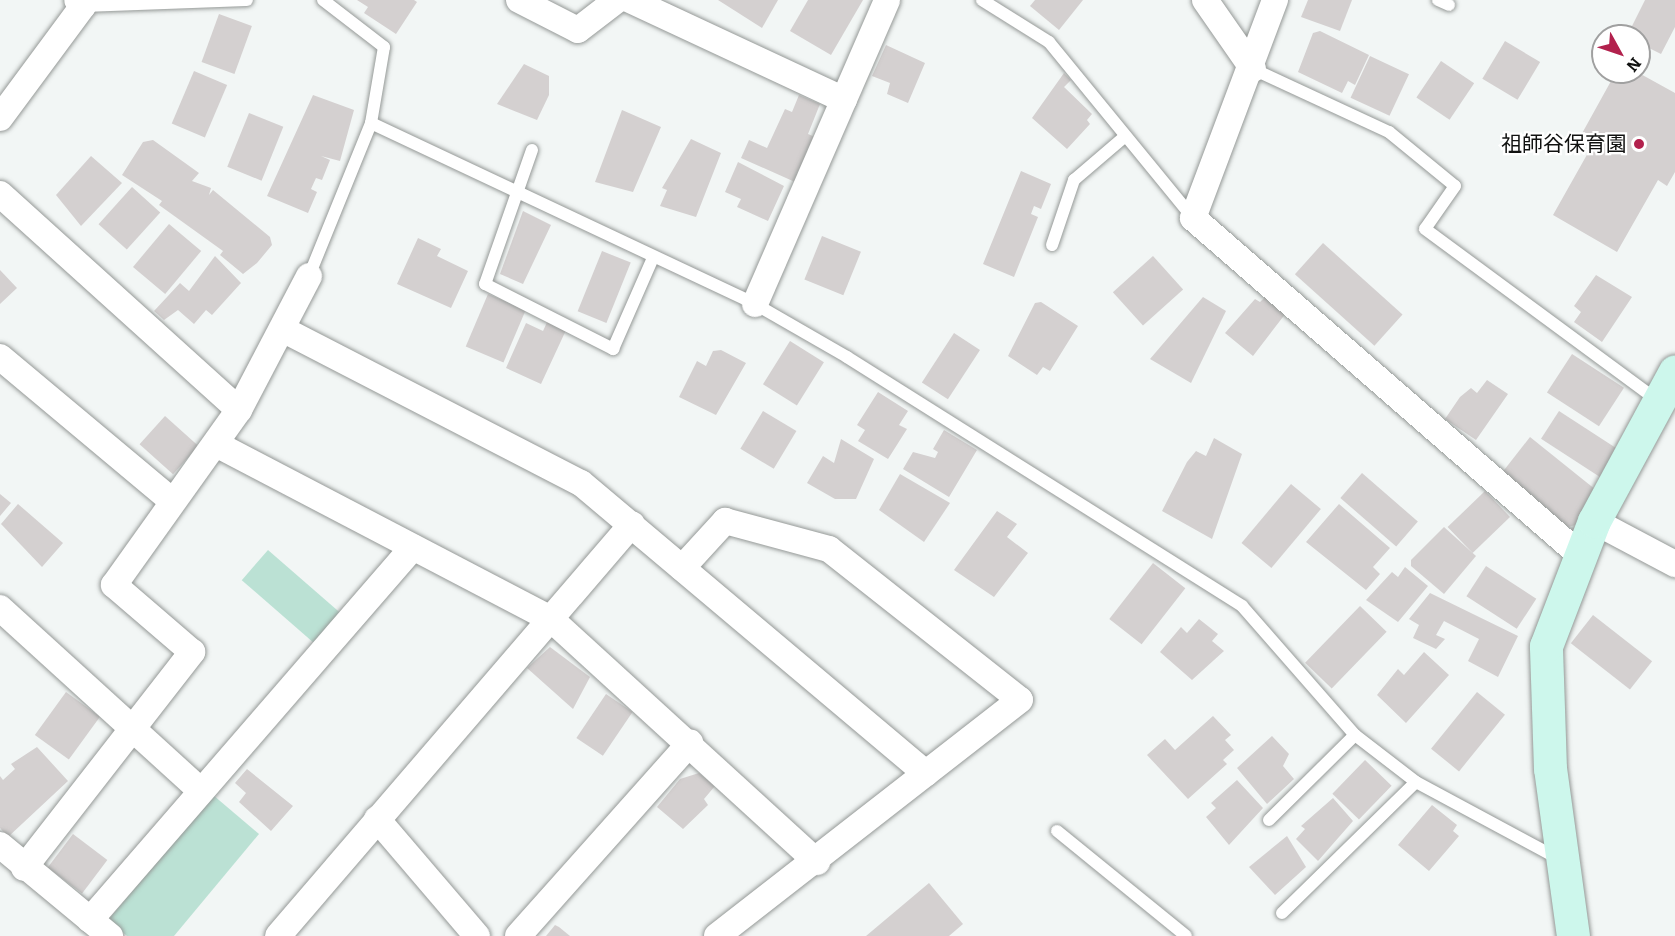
<!DOCTYPE html>
<html>
<head>
<meta charset="utf-8">
<style>
	body { margin:0 }
	#map { position:relative; width:1675px; height:936px; overflow:hidden; background:#f2f6f5; font-family:Bitter,"Noto Sans JP",serif }
	div>[style] { position:absolute }
	.green>* { inset:0; background:#bbe1d4; transform-origin:0 0 }
	.building>* { inset:0; background:#d4d0d0; transform-origin:0 0 }
	.roads { filter:drop-shadow(0 0 2px #959997) drop-shadow(0 0 2px #959997) }
	.service>* { height:12px; margin:-6px; padding:0 6px; transform-origin:6px; border-radius:6px; background:#fff }
	.minor>* { height:26px; margin:-13px; padding:0 13px; transform-origin:13px; border-radius:13px; background:#fff }
	.secondary>* { height:33px; margin:-16.5px; padding:0 16.5px; transform-origin:16.5px; border-radius:16.5px; background:#cdf7ec }
	.dots>* { width:16px; height:16px; translate:-50% -50%; box-sizing:border-box; border:3px solid #fff; border-radius:50% }
	span { translate:-50% -50%; white-space:nowrap; text-align:center; line-height:1.15; -webkit-text-stroke:4.5px #fff; paint-order:stroke }
	.poi-label { font-size:21px; color:#111211 }
	.right { translate:-100% -50%; text-align:right }
	.north { position:absolute; left:1591px; top:24px; width:60px; height:60px; box-sizing:border-box; background:#fff; border:2px solid #a0a0a0; border-radius:50%; rotate:130deg; font-size:16px; font-weight:700; line-height:24px; text-align:center; color:#111211 }
	.north::after { content:''; display:block; margin:auto; width:21px; height:27px; background:#b2214d; clip-path:polygon(50% 0,100% 100%,50% 72%,0 100%) }
</style>
</head>
<body>
<div id="map">
	<div class="green">
		<i style="left:268px;top:550px;width:104px;height:40px;rotate:41deg"></i>
		<i style="clip-path:polygon(213px 795px,259px 834px,174px 936px,127px 936px,108px 920px)"></i>
	</div>
	<div class="building">
		<i style="clip-path:polygon(357px 0,414px 0,417px 2px,396px 34px,364px 13px,368px 7px)"></i>
		<i style="clip-path:polygon(718px 0,778px 0,762px 28px)"></i>
		<i style="clip-path:polygon(808px 0,863px 0,831px 55px,790px 31px)"></i>
		<i style="clip-path:polygon(1035px 0,1083px 0,1059px 30px,1030px 6px)"></i>
		<i style="clip-path:polygon(1308px 0,1352px 0,1340px 31px,1301px 17px)"></i>
		<i style="clip-path:polygon(1645px 0,1675px 0,1675px 27px,1661px 54px,1639px 43px,1639px 36px,1627px 36px)"></i>
		<i style="left:219px;top:14px;width:35px;height:51px;rotate:20deg"></i>
		<i style="clip-path:polygon(1320px 31px,1369px 55px,1355px 85px,1348px 81px,1342px 93px,1298px 72px,1313px 33px)"></i>
		<i style="left:1505px;top:41px;width:41px;height:44px;rotate:31deg"></i>
		<i style="clip-path:polygon(886px 45px,925px 63px,908px 103px,887px 94px,890px 83px,872px 76px)"></i>
		<i style="left:1370px;top:56px;width:43px;height:46px;rotate:25deg"></i>
		<i style="left:1441px;top:61px;width:40px;height:44px;rotate:34deg"></i>
		<i style="clip-path:polygon(524px 64px,549px 76px,549px 95px,537px 120px,497px 104px)"></i>
		<i style="left:194px;top:71px;width:36px;height:57px;rotate:23deg"></i>
		<i style="clip-path:polygon(1616px 72px,1637px 72px,1675px 93px,1675px 172px,1667px 186px,1658px 180px,1617px 252px,1553px 215px,1593px 144px,1580px 137px)"></i>
		<i style="clip-path:polygon(1064px 73px,1071px 80px,1064px 87px,1092px 114px,1087px 120px,1090px 124px,1067px 149px,1032px 118px)"></i>
		<i style="clip-path:polygon(313px 95px,354px 110px,340px 161px,321px 156px,330px 160px,322px 180px,316px 178px,311px 189px,317px 192px,308px 213px,267px 196px)"></i>
		<i style="clip-path:polygon(799px 95px,820px 104px,808px 134px,815px 137px,795px 182px,741px 158px,749px 140px,767px 148px,785px 109px,792px 112px)"></i>
		<i style="clip-path:polygon(622px 110px,661px 127px,633px 192px,595px 182px)"></i>
		<i style="left:249px;top:113px;width:37px;height:58px;rotate:22deg"></i>
		<i style="clip-path:polygon(691px 139px,721px 153px,696px 217px,660px 206px,667px 190px,662px 188px)"></i>
		<i style="clip-path:polygon(153px 140px,199px 173px,192px 181px,211px 188px,209px 195px,213px 190px,270px 237px,272px 245px,257px 263px,243px 274px,220px 255px,223px 251px,159px 205px,162px 201px,122px 175px,143px 142px)"></i>
		<i style="clip-path:polygon(91px 156px,122px 183px,81px 226px,56px 195px)"></i>
		<i style="clip-path:polygon(738px 162px,784px 186px,768px 221px,737px 207px,741px 199px,725px 192px)"></i>
		<i style="clip-path:polygon(1021px 171px,1051px 184px,1041px 209px,1034px 206px,1031px 214px,1038px 217px,1014px 277px,983px 264px)"></i>
		<i style="left:132px;top:187px;width:38px;height:50px;rotate:42deg"></i>
		<i style="clip-path:polygon(523px 211px,551px 225px,523px 284px,500px 274px)"></i>
		<i style="left:169px;top:224px;width:42px;height:56px;rotate:40deg"></i>
		<i style="left:822px;top:236px;width:42px;height:47px;rotate:22deg"></i>
		<i style="clip-path:polygon(418px 238px,441px 249px,437px 256px,468px 271px,451px 308px,397px 284px)"></i>
		<i style="left:1323px;top:243px;width:107px;height:42px;rotate:42deg"></i>
		<i style="left:602px;top:251px;width:31px;height:65px;rotate:22deg"></i>
		<i style="clip-path:polygon(215px 256px,241px 283px,212px 315px,206px 310px,194px 324px,178px 310px,164px 320px,154px 311px,180px 283px,189px 291px)"></i>
		<i style="left:1153px;top:256px;width:45px;height:54px;rotate:48deg"></i>
		<i style="clip-path:polygon(0 270px,17px 288px,0 304px)"></i>
		<i style="clip-path:polygon(1596px 275px,1632px 297px,1602px 342px,1574px 322px,1581px 312px,1574px 306px)"></i>
		<i style="left:488px;top:294px;width:41px;height:57px;rotate:23deg"></i>
		<i style="clip-path:polygon(1266px 296px,1286px 313px,1253px 356px,1225px 333px,1255px 299px,1260px 302px)"></i>
		<i style="clip-path:polygon(1203px 297px,1226px 311px,1191px 383px,1150px 359px)"></i>
		<i style="clip-path:polygon(1041px 302px,1078px 326px,1050px 371px,1043px 367px,1037px 375px,1008px 356px,1035px 303px)"></i>
		<i style="clip-path:polygon(548px 320px,567px 328px,541px 384px,506px 368px,526px 323px,543px 331px)"></i>
		<i style="left:954px;top:333px;width:31px;height:59px;rotate:33deg"></i>
		<i style="left:790px;top:341px;width:40px;height:51px;rotate:32deg"></i>
		<i style="clip-path:polygon(721px 350px,746px 363px,716px 415px,679px 397px,697px 361px,706px 366px,713px 351px)"></i>
		<i style="left:1572px;top:354px;width:62px;height:46px;rotate:33deg"></i>
		<i style="clip-path:polygon(1487px 380px,1508px 394px,1476px 440px,1445px 419px,1460px 397px,1471px 388px,1477px 393px)"></i>
		<i style="clip-path:polygon(878px 392px,908px 411px,899px 425px,907px 429px,888px 459px,858px 441px,865px 430px,857px 425px)"></i>
		<i style="left:763px;top:411px;width:39px;height:44px;rotate:31deg"></i>
		<i style="left:1559px;top:411px;width:73px;height:33px;rotate:33deg"></i>
		<i style="left:165px;top:416px;width:45px;height:38px;rotate:42deg"></i>
		<i style="clip-path:polygon(944px 430px,977px 450px,949px 497px,903px 469px,913px 452px,935px 458px,938px 452px,933px 449px)"></i>
		<i style="clip-path:polygon(1530px 437px,1601px 494px,1576px 525px,1568px 527px,1501px 474px)"></i>
		<i style="clip-path:polygon(1214px 438px,1242px 454px,1212px 539px,1162px 511px,1187px 462px,1196px 451px,1206px 456px)"></i>
		<i style="clip-path:polygon(841px 439px,874px 459px,856px 499px,835px 499px,807px 483px,823px 456px,834px 463px)"></i>
		<i style="left:1362px;top:473px;width:74px;height:33px;rotate:41deg"></i>
		<i style="clip-path:polygon(900px 474px,950px 503px,924px 542px,879px 510px)"></i>
		<i style="left:1291px;top:484px;width:39px;height:77px;rotate:40deg"></i>
		<i style="left:1485px;top:491px;width:36px;height:52px;rotate:46deg"></i>
		<i style="clip-path:polygon(0 494px,11px 503px,0 516px)"></i>
		<i style="clip-path:polygon(18px 504px,63px 543px,42px 567px,1px 524px)"></i>
		<i style="clip-path:polygon(1339px 504px,1390px 548px,1373px 567px,1380px 574px,1366px 590px,1306px 542px)"></i>
		<i style="clip-path:polygon(997px 511px,1017px 524px,1007px 537px,1028px 553px,994px 597px,954px 570px)"></i>
		<i style="clip-path:polygon(1444px 527px,1476px 556px,1444px 594px,1411px 566px,1411px 560px)"></i>
		<i style="left:1153px;top:563px;width:41px;height:71px;rotate:38deg"></i>
		<i style="left:1486px;top:566px;width:60px;height:36px;rotate:33deg"></i>
		<i style="clip-path:polygon(1405px 567px,1428px 586px,1398px 622px,1366px 600px,1392px 572px,1398px 577px)"></i>
		<i style="clip-path:polygon(1430px 593px,1518px 636px,1498px 677px,1468px 661px,1479px 639px,1444px 621px,1436px 635px,1445px 639px,1436px 649px,1413px 638px,1419px 625px,1409px 619px)"></i>
		<i style="left:1360px;top:606px;width:37px;height:79px;rotate:44deg"></i>
		<i style="left:1593px;top:615px;width:75px;height:36px;rotate:38deg"></i>
		<i style="clip-path:polygon(1199px 619px,1218px 634px,1212px 641px,1224px 651px,1192px 680px,1160px 652px,1181px 627px,1187px 633px)"></i>
		<i style="clip-path:polygon(550px 647px,590px 677px,573px 709px,527px 668px)"></i>
		<i style="clip-path:polygon(1424px 652px,1449px 675px,1406px 723px,1377px 695px,1398px 669px,1404px 675px)"></i>
		<i style="left:66px;top:692px;width:42px;height:53px;rotate:36deg"></i>
		<i style="left:1477px;top:692px;width:36px;height:73px;rotate:39deg"></i>
		<i style="left:606px;top:694px;width:32px;height:53px;rotate:34deg"></i>
		<i style="clip-path:polygon(1213px 716px,1231px 735px,1225px 740px,1234px 750px,1223px 760px,1227px 764px,1188px 799px,1147px 755px,1165px 739px,1175px 750px)"></i>
		<i style="clip-path:polygon(1272px 736px,1289px 754px,1283px 766px,1294px 779px,1267px 804px,1237px 768px)"></i>
		<i style="clip-path:polygon(37px 747px,68px 781px,8px 837px,0 828px,0 776px,3px 780px,15px 769px,11px 764px)"></i>
		<i style="left:1365px;top:760px;width:37px;height:47px;rotate:44deg"></i>
		<i style="clip-path:polygon(247px 769px,293px 806px,271px 831px,239px 802px,246px 793px,235px 783px)"></i>
		<i style="clip-path:polygon(699px 773px,715px 786px,704px 799px,708px 805px,683px 829px,657px 807px,680px 779px)"></i>
		<i style="clip-path:polygon(1237px 780px,1263px 808px,1229px 845px,1206px 817px,1216px 808px,1211px 803px)"></i>
		<i style="clip-path:polygon(1333px 798px,1353px 821px,1318px 861px,1296px 839px,1305px 829px,1301px 826px)"></i>
		<i style="clip-path:polygon(1432px 805px,1457px 825px,1453px 831px,1459px 836px,1429px 871px,1398px 845px)"></i>
		<i style="left:73px;top:834px;width:43px;height:42px;rotate:37deg"></i>
		<i style="clip-path:polygon(1287px 836px,1306px 867px,1275px 895px,1249px 867px)"></i>
		<i style="clip-path:polygon(929px 883px,963px 924px,949px 936px,866px 936px)"></i>
		<i style="clip-path:polygon(555px 925px,559px 927px,570px 936px,546px 936px)"></i>
	</div>
	<div class="roads">
		<div class="service">
			<i style="left:982px;top:0;width:79px;rotate:32.1deg"></i>
			<i style="left:1049px;top:42px;width:227px;rotate:50.7deg"></i>
			<i style="left:1438px;top:0;width:12px;rotate:24deg"></i>
			<i style="left:83px;top:6px;width:164px;rotate:-2.1deg"></i>
			<i style="left:1253px;top:69px;width:150px;rotate:24.9deg"></i>
			<i style="left:1389px;top:132px;width:85px;rotate:39.3deg"></i>
			<i style="left:1455px;top:186px;width:52px;rotate:124.9deg"></i>
			<i style="left:1425px;top:229px;width:290px;rotate:36.4deg"></i>
			<i style="left:371px;top:123px;width:425px;rotate:25.2deg"></i>
			<i style="left:755px;top:304px;width:106px;rotate:29.9deg"></i>
			<i style="left:847px;top:357px;width:467px;rotate:32.2deg"></i>
			<i style="left:1242px;top:606px;width:171px;rotate:48.8deg"></i>
			<i style="left:1355px;top:735px;width:77px;rotate:37.6deg"></i>
			<i style="left:1416px;top:782px;width:162px;rotate:28.3deg"></i>
			<i style="left:532px;top:150px;width:142px;rotate:109.3deg"></i>
			<i style="left:485px;top:284px;width:144px;rotate:26.9deg"></i>
			<i style="left:613px;top:349px;width:97px;rotate:-66.3deg"></i>
			<i style="left:1052px;top:245px;width:69px;rotate:-71.3deg"></i>
			<i style="left:1074px;top:180px;width:65px;rotate:-40.6deg"></i>
			<i style="left:309px;top:276px;width:165px;rotate:-67.9deg"></i>
			<i style="left:371px;top:123px;width:77px;rotate:-80.3deg"></i>
			<i style="left:384px;top:47px;width:77px;rotate:-142.4deg"></i>
			<i style="left:1269px;top:820px;width:121px;rotate:-44.7deg"></i>
			<i style="left:1057px;top:831px;width:166px;rotate:39.1deg"></i>
			<i style="left:1282px;top:913px;width:187px;rotate:-44.4deg"></i>
		</div>
		<div class="minor">
			<i style="left:519px;top:0;width:66px;rotate:27deg"></i>
			<i style="left:578px;top:30px;width:49px;rotate:-37.6deg"></i>
			<i style="left:630px;top:0;width:236px;rotate:25deg"></i>
			<i style="left:1205px;top:0;width:84px;rotate:55.2deg"></i>
			<i style="left:1275px;top:0;width:233px;rotate:110.6deg"></i>
			<i style="left:1193px;top:218px;width:512px;rotate:41.04deg"></i>
			<i style="left:0;top:118px;width:139px;rotate:-53.5deg"></i>
			<i style="left:83px;top:6px;width:8px;rotate:-135deg"></i>
			<i style="left:0;top:194px;width:322px;rotate:42.1deg"></i>
			<i style="left:755px;top:304px;width:331px;rotate:-66.5deg"></i>
			<i style="left:284px;top:330px;width:334px;rotate:27.3deg"></i>
			<i style="left:581px;top:483px;width:451px;rotate:40.1deg"></i>
			<i style="left:0;top:357px;width:224px;rotate:39.9deg"></i>
			<i style="left:216px;top:444px;width:379px;rotate:27.6deg"></i>
			<i style="left:552px;top:620px;width:359px;rotate:42.4deg"></i>
			<i style="left:1594px;top:521px;width:92px;rotate:28deg"></i>
			<i style="left:682px;top:568px;width:64px;rotate:-47.5deg"></i>
			<i style="left:725px;top:521px;width:108px;rotate:15.1deg"></i>
			<i style="left:829px;top:549px;width:243px;rotate:38.3deg"></i>
			<i style="left:1020px;top:700px;width:384px;rotate:142.1deg"></i>
			<i style="left:0;top:608px;width:269px;rotate:42.3deg"></i>
			<i style="left:377px;top:819px;width:154px;rotate:49.5deg"></i>
			<i style="left:0;top:845px;width:143px;rotate:39.6deg"></i>
			<i style="left:24px;top:868px;width:274px;rotate:-52.1deg"></i>
			<i style="left:192px;top:652px;width:103px;rotate:-139.3deg"></i>
			<i style="left:114px;top:585px;width:215px;rotate:-54.5deg"></i>
			<i style="left:239px;top:410px;width:151px;rotate:-62.4deg"></i>
			<i style="left:90px;top:920px;width:493px;rotate:-49.1deg"></i>
			<i style="left:278px;top:936px;width:543px;rotate:-49.33deg"></i>
			<i style="left:518px;top:936px;width:259px;rotate:-48.3deg"></i>
		</div>
		<div class="secondary">
			<i style="left:1573px;top:936px;width:169px;rotate:-97.8deg"></i>
			<i style="left:1550px;top:769px;width:123px;rotate:-91.9deg"></i>
			<i style="left:1546px;top:646px;width:134px;rotate:-69deg"></i>
			<i style="left:1594px;top:521px;width:170px;rotate:-61.6deg"></i>
		</div>
	</div>
	<div class="dots">
		<i style="left:1639px;top:144px;background:#b2214d"></i>
	</div>
	<div class="poi-label">
		<span class="right" style="left:1627px;top:144px">祖師谷保育園</span>
	</div>
	<div class="north">N</div>
</div>
</body>
</html>
